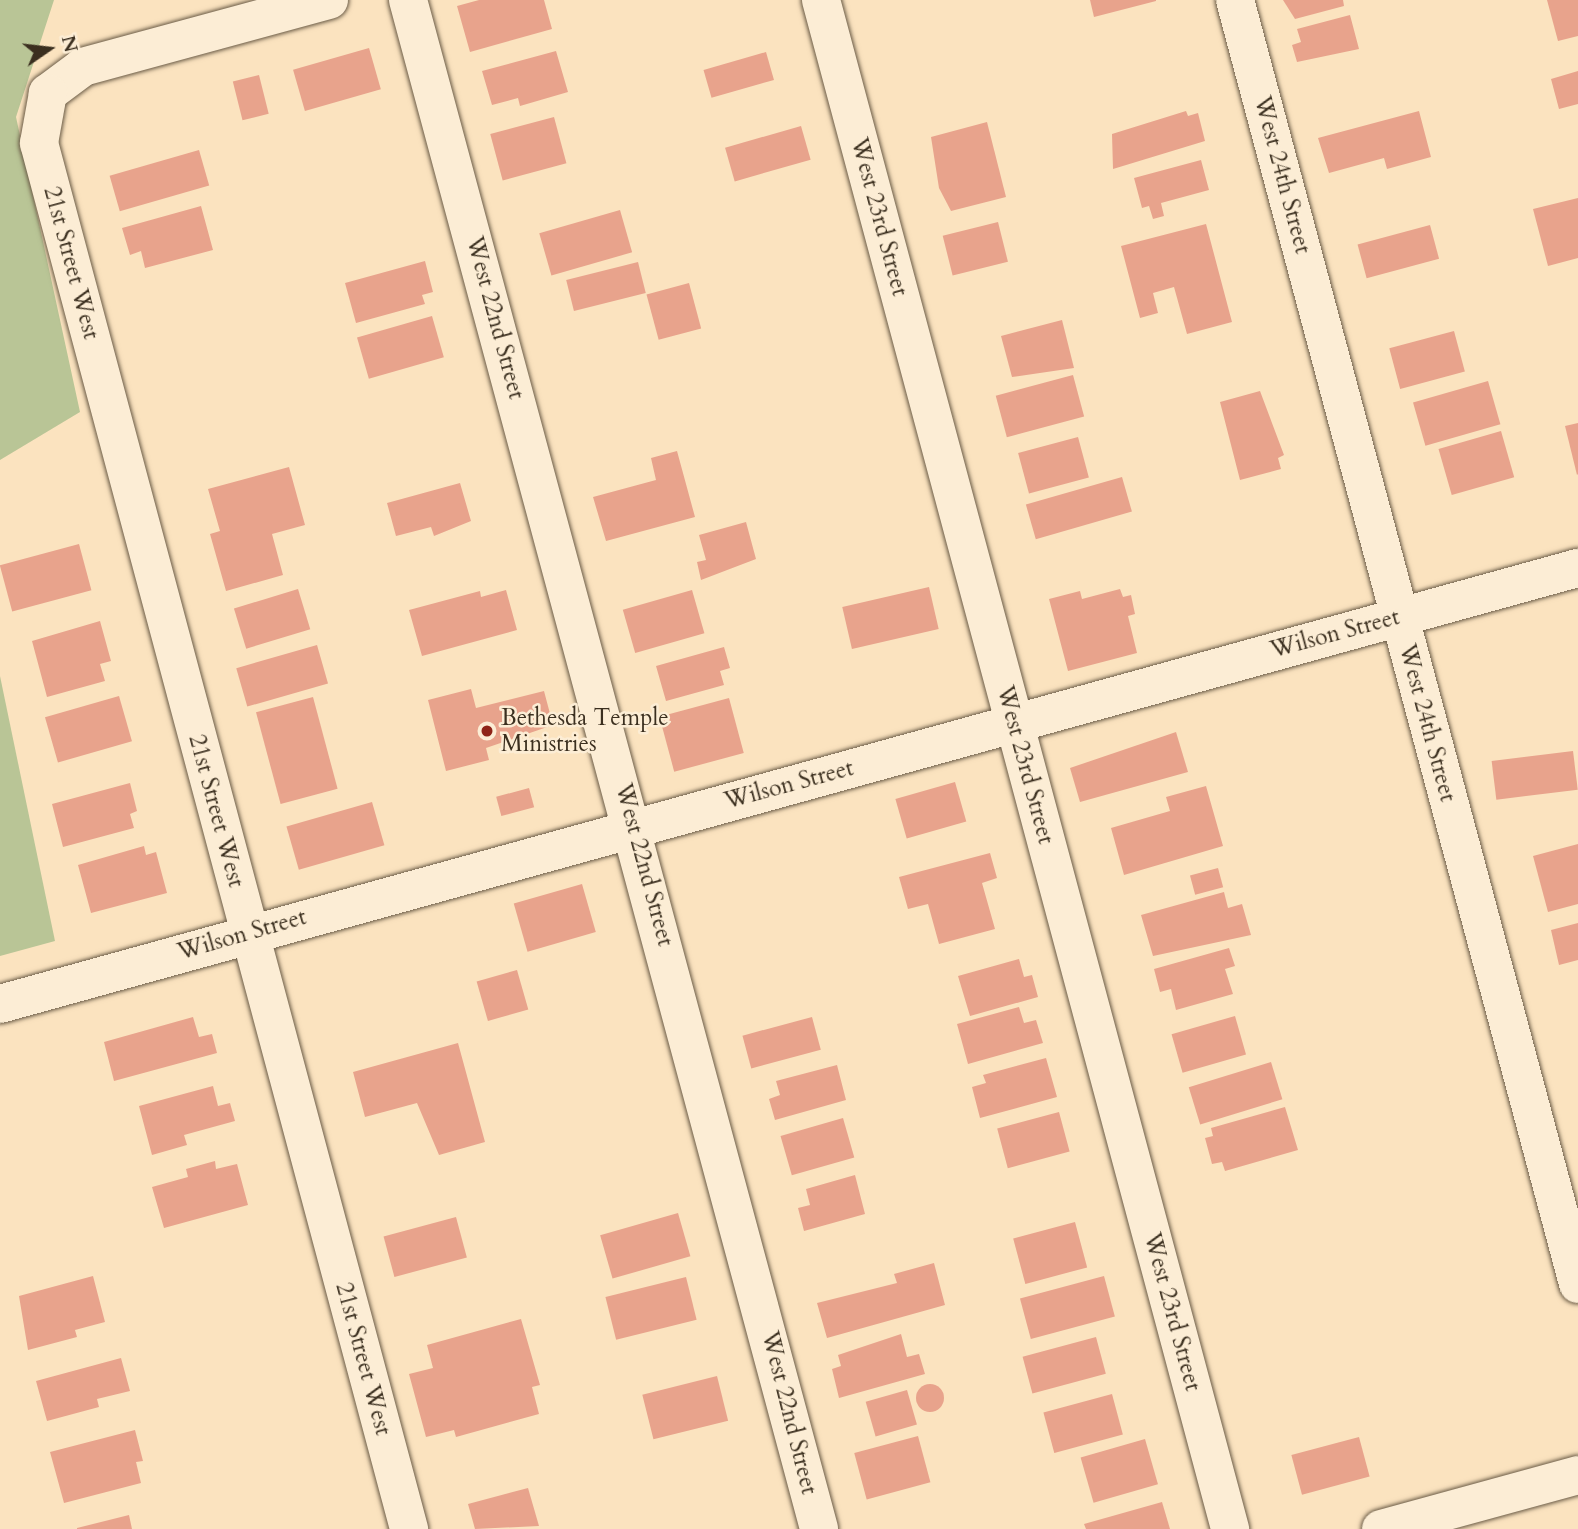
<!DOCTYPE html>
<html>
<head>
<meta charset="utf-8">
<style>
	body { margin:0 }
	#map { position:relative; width:1578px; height:1529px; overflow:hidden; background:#fbe3bf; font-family:Cardo,serif }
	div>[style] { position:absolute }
	.green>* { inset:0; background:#b9c596 }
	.building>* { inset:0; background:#e8a38c; transform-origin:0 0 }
	.round { border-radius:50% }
	.roads { filter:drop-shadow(0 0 2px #6b5c47) drop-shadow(0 0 2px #6b5c47) }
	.minor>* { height:38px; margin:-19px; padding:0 19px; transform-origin:19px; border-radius:19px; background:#fcedd5 }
	.dots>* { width:19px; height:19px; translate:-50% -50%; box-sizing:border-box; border:4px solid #fcedd5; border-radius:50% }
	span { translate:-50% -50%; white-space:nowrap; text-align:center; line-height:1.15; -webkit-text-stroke:5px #fcedd5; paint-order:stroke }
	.street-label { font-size:23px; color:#3b2f1f }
	.poi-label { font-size:23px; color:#3b2f1f }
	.left { translate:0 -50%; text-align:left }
	.north { position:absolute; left:14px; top:14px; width:70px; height:70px; -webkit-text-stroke:5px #fcedd5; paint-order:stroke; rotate:76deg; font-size:19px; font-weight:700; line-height:28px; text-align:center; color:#3b2f1f }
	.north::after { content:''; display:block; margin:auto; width:24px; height:32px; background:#3b2f1f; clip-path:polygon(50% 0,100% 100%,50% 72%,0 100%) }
</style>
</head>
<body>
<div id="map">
	<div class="green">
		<i style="clip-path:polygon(0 0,54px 0,16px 117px,80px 412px,0 460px)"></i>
		<i style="clip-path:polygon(0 676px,55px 941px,0 956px)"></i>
	</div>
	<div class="building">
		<i style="clip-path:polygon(479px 0,544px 0,552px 29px,470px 52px,457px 6px)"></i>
		<i style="clip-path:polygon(1090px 0,1156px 0,1156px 1px,1094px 17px)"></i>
		<i style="clip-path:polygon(1283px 0,1343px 0,1344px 6px,1295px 19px)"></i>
		<i style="clip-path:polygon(1547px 0,1578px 0,1578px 36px,1558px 41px)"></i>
		<i style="clip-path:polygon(1350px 15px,1359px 49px,1297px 62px,1292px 45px,1301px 42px,1297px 29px)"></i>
		<i style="left:369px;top:48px;width:43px;height:79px;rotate:74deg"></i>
		<i style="clip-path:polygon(556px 51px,568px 92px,520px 106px,518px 98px,492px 105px,482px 71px)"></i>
		<i style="left:766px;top:52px;width:29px;height:65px;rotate:74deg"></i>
		<i style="clip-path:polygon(1578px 71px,1578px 104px,1559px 109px,1551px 79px)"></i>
		<i style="left:259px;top:75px;width:40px;height:27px;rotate:76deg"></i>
		<i style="clip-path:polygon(1186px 111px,1188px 116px,1198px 113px,1205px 141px,1113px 169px,1112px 134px)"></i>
		<i style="clip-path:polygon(1419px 111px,1431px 157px,1387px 169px,1384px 158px,1329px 173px,1318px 138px)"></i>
		<i style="left:554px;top:117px;width:48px;height:66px;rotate:75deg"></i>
		<i style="clip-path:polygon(987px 122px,1006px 197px,951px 211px,939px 188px,931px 137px)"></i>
		<i style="left:801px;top:126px;width:35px;height:79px;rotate:74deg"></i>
		<i style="left:199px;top:150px;width:37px;height:93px;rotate:74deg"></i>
		<i style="clip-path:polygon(1201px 160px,1209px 190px,1161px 203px,1164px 216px,1153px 219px,1149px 206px,1142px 208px,1134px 178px)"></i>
		<i style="clip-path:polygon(1578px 198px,1578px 258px,1548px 266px,1533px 209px)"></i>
		<i style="clip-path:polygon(201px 206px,213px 250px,145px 268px,141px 251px,130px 255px,122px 228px)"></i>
		<i style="left:620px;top:210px;width:44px;height:84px;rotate:74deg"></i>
		<i style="left:998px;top:222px;width:41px;height:57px;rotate:76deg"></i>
		<i style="clip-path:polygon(1206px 224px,1232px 322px,1187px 334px,1174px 287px,1153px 293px,1158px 313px,1140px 318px,1121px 246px)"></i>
		<i style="left:1430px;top:225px;width:35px;height:75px;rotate:75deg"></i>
		<i style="clip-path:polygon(425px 261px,433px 292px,422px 295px,425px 304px,356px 323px,345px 283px)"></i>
		<i style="left:638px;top:262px;width:32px;height:74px;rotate:76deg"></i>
		<i style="left:689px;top:283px;width:47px;height:44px;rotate:75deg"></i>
		<i style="left:432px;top:316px;width:43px;height:78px;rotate:74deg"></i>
		<i style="clip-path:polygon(1062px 320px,1074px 368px,1012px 377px,1001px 336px)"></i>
		<i style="left:1454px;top:331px;width:42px;height:67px;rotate:75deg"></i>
		<i style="left:1073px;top:375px;width:43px;height:80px;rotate:75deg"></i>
		<i style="left:1488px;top:381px;width:45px;height:78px;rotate:74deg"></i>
		<i style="clip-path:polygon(1260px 391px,1284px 455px,1278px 458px,1281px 469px,1240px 480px,1220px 402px)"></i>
		<i style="clip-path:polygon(1578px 423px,1578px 474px,1577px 475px,1565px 426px)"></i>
		<i style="left:1501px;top:431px;width:48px;height:65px;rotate:74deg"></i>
		<i style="left:1078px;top:437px;width:42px;height:62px;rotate:75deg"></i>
		<i style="clip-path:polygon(677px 451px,695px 517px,606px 541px,593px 497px,656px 480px,651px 458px)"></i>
		<i style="clip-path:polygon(289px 467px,305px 525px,272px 534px,283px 575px,226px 591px,210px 534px,220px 531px,208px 489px)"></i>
		<i style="left:1122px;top:477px;width:36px;height:100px;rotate:74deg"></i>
		<i style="clip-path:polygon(460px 483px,471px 521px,434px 536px,431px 527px,396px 536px,387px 503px)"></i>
		<i style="clip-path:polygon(746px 522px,756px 559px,701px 580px,697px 562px,706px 560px,699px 535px)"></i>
		<i style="left:79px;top:544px;width:48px;height:82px;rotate:75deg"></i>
		<i style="left:929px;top:587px;width:43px;height:89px;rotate:77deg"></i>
		<i style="left:298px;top:589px;width:42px;height:67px;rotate:73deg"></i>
		<i style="clip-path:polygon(1120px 589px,1123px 597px,1131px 595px,1135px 614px,1128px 616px,1137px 653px,1068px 671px,1049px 599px,1080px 591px,1082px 599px)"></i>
		<i style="clip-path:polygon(506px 590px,517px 630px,422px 656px,409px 610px,480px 591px,481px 597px)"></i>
		<i style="left:692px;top:590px;width:45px;height:72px;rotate:74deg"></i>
		<i style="clip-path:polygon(100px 621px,111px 661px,100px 664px,105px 681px,47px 697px,32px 641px)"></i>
		<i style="left:317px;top:645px;width:40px;height:84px;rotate:74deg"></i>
		<i style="clip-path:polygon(724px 647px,730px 668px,720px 671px,724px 685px,666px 701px,656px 666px)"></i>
		<i style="clip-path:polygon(471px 689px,476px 708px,544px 691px,553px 725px,486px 748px,489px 760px,446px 771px,428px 700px)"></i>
		<i style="left:119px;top:696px;width:47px;height:77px;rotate:74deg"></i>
		<i style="left:313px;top:697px;width:95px;height:59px;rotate:75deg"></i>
		<i style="left:729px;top:698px;width:57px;height:72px;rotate:75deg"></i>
		<i style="clip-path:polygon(1176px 732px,1188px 772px,1080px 802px,1070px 768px)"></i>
		<i style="left:1573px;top:751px;width:39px;height:82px;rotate:83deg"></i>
		<i style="left:955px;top:782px;width:41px;height:62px;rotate:74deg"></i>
		<i style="clip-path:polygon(130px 783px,137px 811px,130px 814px,134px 828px,63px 847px,52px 804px)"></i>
		<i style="clip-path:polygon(1206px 786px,1223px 846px,1124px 875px,1111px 828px,1170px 811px,1166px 797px)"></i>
		<i style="left:529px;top:788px;width:20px;height:34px;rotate:75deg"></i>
		<i style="left:372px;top:802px;width:45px;height:89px;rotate:74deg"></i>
		<i style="clip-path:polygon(1578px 844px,1578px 904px,1548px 912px,1533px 856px)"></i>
		<i style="clip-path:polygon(144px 846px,146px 855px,156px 852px,167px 893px,91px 913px,78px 865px)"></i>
		<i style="clip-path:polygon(990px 853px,997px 878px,982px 883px,995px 929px,939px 944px,928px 904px,908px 909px,899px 877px)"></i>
		<i style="left:1218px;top:868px;width:20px;height:29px;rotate:75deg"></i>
		<i style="left:582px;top:884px;width:50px;height:71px;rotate:74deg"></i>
		<i style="clip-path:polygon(1224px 892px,1228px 908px,1242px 904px,1251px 935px,1153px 956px,1141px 915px)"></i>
		<i style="clip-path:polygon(1578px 923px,1578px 960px,1559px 965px,1551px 930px)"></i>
		<i style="clip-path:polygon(1229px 948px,1235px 966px,1225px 969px,1233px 994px,1176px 1010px,1171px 989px,1160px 992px,1154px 969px)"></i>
		<i style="clip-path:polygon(1019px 959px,1024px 977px,1032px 975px,1038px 997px,970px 1016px,958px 976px)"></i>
		<i style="left:517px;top:970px;width:41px;height:42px;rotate:74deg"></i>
		<i style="clip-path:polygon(1019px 1007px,1024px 1023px,1036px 1020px,1043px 1043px,968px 1064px,957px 1024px)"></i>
		<i style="left:1235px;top:1016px;width:40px;height:66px;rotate:74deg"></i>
		<i style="clip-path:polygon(193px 1017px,199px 1037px,212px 1034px,217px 1053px,114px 1081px,104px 1042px)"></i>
		<i style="left:812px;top:1017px;width:34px;height:72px;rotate:75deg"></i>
		<i style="clip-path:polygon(458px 1043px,485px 1142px,439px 1155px,417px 1103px,365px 1117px,353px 1072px)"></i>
		<i style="clip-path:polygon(1046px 1058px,1057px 1097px,980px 1118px,972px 1087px,986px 1083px,983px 1075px)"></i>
		<i style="left:1271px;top:1062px;width:39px;height:86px;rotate:73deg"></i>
		<i style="clip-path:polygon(837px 1065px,846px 1100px,775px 1120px,769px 1099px,780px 1095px,776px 1081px)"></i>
		<i style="clip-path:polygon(213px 1086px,218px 1106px,230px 1103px,235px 1121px,184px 1135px,187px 1145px,152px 1155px,139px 1106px)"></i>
		<i style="clip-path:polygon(1285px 1107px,1298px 1150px,1225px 1171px,1222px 1162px,1212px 1164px,1205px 1138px,1213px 1136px,1211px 1128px)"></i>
		<i style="left:1059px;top:1112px;width:41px;height:64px;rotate:75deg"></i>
		<i style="left:843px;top:1118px;width:41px;height:65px;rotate:74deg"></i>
		<i style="clip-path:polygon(215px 1161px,216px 1169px,237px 1164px,248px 1205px,164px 1228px,152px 1187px,188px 1177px,186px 1169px)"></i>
		<i style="clip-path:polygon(855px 1175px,865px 1214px,804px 1231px,798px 1208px,810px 1205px,806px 1189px)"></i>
		<i style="left:678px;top:1213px;width:45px;height:81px;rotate:74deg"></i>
		<i style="left:456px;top:1217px;width:42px;height:75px;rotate:75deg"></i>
		<i style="left:1075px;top:1222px;width:47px;height:64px;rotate:75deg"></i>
		<i style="clip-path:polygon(934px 1263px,945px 1305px,827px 1338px,817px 1303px,897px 1283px,894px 1274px)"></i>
		<i style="clip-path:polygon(93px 1276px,105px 1322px,75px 1330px,77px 1337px,28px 1350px,19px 1296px)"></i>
		<i style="left:1104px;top:1276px;width:42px;height:87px;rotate:75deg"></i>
		<i style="left:686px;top:1277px;width:44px;height:83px;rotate:76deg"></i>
		<i style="clip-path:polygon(521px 1319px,540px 1385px,532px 1387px,539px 1414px,456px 1437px,454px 1430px,426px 1437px,409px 1374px,433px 1368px,427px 1345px)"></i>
		<i style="clip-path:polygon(901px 1334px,907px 1357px,919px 1354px,925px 1374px,839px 1398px,832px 1369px,841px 1366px,838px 1355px)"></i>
		<i style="left:1096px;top:1337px;width:38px;height:76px;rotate:75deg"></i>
		<i style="clip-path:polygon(121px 1358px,130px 1391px,97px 1399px,99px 1407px,47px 1421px,36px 1381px)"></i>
		<i style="left:717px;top:1376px;width:46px;height:77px;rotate:76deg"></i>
		<i class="round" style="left:916px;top:1384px;width:28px;height:28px"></i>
		<i style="left:907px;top:1390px;width:36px;height:43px;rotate:74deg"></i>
		<i style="left:1112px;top:1394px;width:42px;height:71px;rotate:75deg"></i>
		<i style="clip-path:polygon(135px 1430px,143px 1461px,136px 1462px,141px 1483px,64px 1503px,50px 1452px)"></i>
		<i style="left:918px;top:1436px;width:48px;height:66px;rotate:75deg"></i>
		<i style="left:1359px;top:1437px;width:41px;height:70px;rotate:75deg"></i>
		<i style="left:1145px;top:1439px;width:47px;height:67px;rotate:74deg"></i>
		<i style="clip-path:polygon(528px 1488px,539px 1526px,475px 1529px,468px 1504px)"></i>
		<i style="clip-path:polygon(1162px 1502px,1170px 1529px,1086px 1529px,1084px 1524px)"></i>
		<i style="clip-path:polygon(129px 1515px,132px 1529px,77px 1529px,77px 1528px)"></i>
	</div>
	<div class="roads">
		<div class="minor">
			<i style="left:329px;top:0;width:255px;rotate:164.8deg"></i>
			<i style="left:83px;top:67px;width:44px;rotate:143.4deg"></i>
			<i style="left:48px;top:93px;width:51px;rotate:100.2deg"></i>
			<i style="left:39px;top:143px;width:1435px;rotate:75.05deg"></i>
			<i style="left:408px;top:0;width:1583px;rotate:74.95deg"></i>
			<i style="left:821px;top:0;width:1583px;rotate:75.02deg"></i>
			<i style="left:1235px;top:0;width:1329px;rotate:75.04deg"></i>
			<i style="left:0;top:1004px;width:1637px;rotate:-15.45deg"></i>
			<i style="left:1381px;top:1529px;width:204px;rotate:-15.3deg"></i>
		</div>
	</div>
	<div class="dots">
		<i style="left:487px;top:731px;background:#8f2418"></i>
	</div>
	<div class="street-label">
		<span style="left:1282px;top:175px;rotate:75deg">West 24th Street</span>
		<span style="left:879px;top:217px;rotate:75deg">West 23rd Street</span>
		<span style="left:71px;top:263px;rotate:75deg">21st Street West</span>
		<span style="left:495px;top:318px;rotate:75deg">West 22nd Street</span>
		<span style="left:1335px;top:634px;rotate:-15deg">Wilson Street</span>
		<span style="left:1427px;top:723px;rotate:75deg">West 24th Street</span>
		<span style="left:1025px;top:765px;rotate:75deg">West 23rd Street</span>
		<span style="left:789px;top:785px;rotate:-15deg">Wilson Street</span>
		<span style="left:216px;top:811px;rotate:75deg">21st Street West</span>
		<span style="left:644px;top:865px;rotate:75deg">West 22nd Street</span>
		<span style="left:242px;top:935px;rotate:-16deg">Wilson Street</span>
		<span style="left:1172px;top:1312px;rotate:75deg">West 23rd Street</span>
		<span style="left:363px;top:1359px;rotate:75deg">21st Street West</span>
		<span style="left:789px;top:1413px;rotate:76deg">West 22nd Street</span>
	</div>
	<div class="poi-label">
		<span class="left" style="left:501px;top:731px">Bethesda Temple<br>Ministries</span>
	</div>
	<div class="north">N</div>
</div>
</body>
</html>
